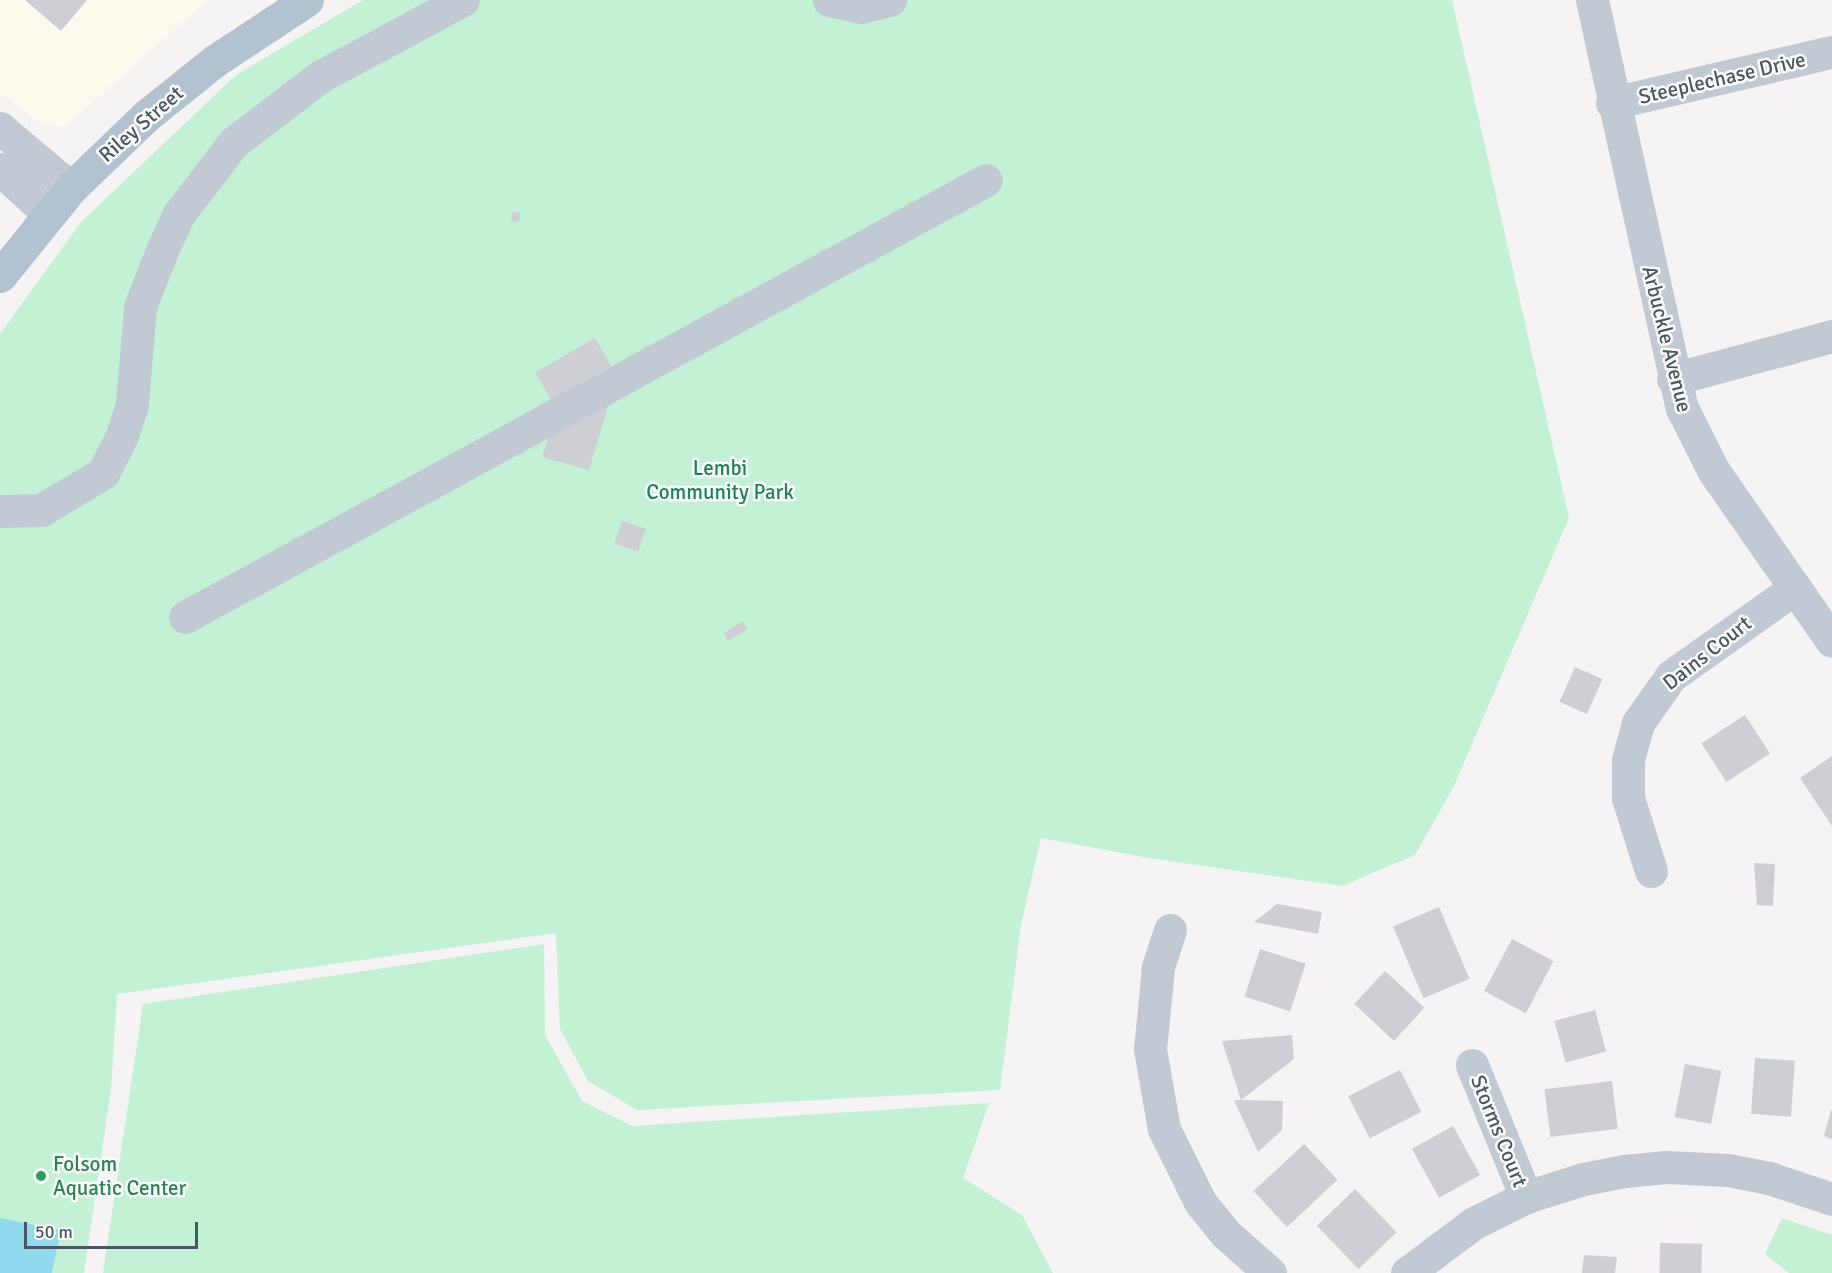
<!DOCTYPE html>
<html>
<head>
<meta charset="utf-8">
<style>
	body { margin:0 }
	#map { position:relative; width:1832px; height:1273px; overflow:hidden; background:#f5f3f3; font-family:Signika,sans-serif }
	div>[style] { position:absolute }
	.commercial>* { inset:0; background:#fdf9ef }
	.green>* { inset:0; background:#c3f1d5 }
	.water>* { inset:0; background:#90daee }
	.building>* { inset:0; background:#cdcfd5; transform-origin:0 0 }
	.minor>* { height:33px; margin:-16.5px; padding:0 16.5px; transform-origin:16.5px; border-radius:16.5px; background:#c1cad2 }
	.major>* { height:33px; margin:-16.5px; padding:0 16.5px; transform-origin:16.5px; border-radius:16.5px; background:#b3c2d1 }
	.dots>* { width:16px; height:16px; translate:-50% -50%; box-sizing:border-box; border:3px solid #fff; border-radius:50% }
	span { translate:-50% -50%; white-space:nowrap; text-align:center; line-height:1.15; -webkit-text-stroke:5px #fff; paint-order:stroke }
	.street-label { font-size:21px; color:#4a5661 }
	.park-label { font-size:21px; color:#17864f }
	.leisure-label { font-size:21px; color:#27864d }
	.left { translate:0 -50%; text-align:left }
	.scale { position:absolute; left:24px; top:1222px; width:174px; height:27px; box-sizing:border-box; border:3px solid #4a5661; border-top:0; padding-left:8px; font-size:18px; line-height:21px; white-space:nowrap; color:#4a5661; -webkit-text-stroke:4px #fff; paint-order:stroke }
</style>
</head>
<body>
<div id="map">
	<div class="commercial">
		<i style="clip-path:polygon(0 0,208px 0,65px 127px,37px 121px,0 93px)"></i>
	</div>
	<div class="green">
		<i style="clip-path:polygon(363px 0,1452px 0,1569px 518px,1454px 786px,1415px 855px,1342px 886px,1149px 858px,1041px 838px,1021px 925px,1000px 1090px,637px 1110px,588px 1081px,560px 1029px,556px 933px,117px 994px,111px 1089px,84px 1273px,0 1273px,0 334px,81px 222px,236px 75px)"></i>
		<i style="clip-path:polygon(544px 944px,545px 1035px,582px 1101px,633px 1126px,989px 1103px,963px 1178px,1022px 1215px,1053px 1273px,103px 1273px,143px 1004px)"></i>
		<i style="clip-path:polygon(1782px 1218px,1832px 1235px,1832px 1273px,1789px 1273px,1765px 1254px)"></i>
	</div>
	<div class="water">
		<i style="clip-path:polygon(0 1218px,61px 1230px,52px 1273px,0 1273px)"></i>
	</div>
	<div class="building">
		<i style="clip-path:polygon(25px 0,87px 0,61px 31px)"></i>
		<i style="left:512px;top:212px;width:8px;height:9px;rotate:7deg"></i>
		<i style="left:595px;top:338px;width:32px;height:69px;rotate:60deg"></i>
		<i style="clip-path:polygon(612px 393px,589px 470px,542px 457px,557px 414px)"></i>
		<i style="left:622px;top:521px;width:25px;height:24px;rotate:18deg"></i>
		<i style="clip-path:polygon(743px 621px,747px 630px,728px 641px,724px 633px)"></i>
		<i style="left:1575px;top:667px;width:30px;height:38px;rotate:24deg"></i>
		<i style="left:1745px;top:715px;width:46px;height:52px;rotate:57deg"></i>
		<i style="clip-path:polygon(1832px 756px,1832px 826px,1800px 778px)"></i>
		<i style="clip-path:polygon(1754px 863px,1775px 864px,1773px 906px,1757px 905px)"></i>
		<i style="clip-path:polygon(1277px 904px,1322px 912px,1318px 934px,1254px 922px)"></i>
		<i style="left:1439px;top:907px;width:78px;height:50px;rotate:67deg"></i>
		<i style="left:1512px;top:939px;width:47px;height:59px;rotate:28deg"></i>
		<i style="left:1260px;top:949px;width:48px;height:50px;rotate:18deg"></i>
		<i style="left:1385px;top:971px;width:54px;height:45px;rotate:43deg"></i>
		<i style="left:1595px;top:1010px;width:43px;height:42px;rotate:75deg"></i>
		<i style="clip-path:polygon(1292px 1035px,1294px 1059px,1241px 1100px,1283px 1101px,1282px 1130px,1258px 1152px,1234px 1100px,1241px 1100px,1222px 1041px)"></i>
		<i style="left:1755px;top:1058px;width:40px;height:56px;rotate:4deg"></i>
		<i style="left:1685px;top:1064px;width:37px;height:54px;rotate:11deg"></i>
		<i style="left:1400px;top:1070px;width:47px;height:58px;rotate:63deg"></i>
		<i style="left:1612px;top:1081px;width:48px;height:68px;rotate:83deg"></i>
		<i style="clip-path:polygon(1831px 1110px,1832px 1110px,1832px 1139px,1824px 1136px)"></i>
		<i style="left:1453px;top:1126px;width:56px;height:47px;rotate:61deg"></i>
		<i style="left:1304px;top:1144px;width:49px;height:69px;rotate:47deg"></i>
		<i style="left:1355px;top:1189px;width:60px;height:53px;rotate:46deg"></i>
		<i style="left:1660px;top:1243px;width:42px;height:30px;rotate:1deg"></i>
		<i style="clip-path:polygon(1584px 1255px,1617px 1257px,1615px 1273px,1582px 1273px)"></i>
	</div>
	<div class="minor">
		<i style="left:829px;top:0;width:33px;rotate:12deg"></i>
		<i style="left:861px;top:7px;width:30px;rotate:-14deg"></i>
		<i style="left:1592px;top:0;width:418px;rotate:77.6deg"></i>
		<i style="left:1682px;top:408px;width:69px;rotate:63.4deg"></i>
		<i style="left:1713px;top:470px;width:208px;rotate:55.2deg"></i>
		<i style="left:1612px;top:103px;width:226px;rotate:-13.1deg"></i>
		<i style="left:0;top:128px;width:93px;rotate:40.2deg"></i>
		<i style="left:0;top:169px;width:67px;rotate:42.6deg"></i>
		<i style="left:1673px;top:379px;width:165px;rotate:-15.1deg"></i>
		<i style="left:0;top:511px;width:41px;rotate:-1.4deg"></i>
		<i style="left:41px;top:510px;width:72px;rotate:-30.8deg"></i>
		<i style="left:103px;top:473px;width:39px;rotate:-63deg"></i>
		<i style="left:121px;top:438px;width:36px;rotate:-72deg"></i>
		<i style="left:132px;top:404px;width:97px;rotate:-85.3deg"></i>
		<i style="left:140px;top:307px;width:63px;rotate:-68.7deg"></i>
		<i style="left:163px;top:248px;width:38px;rotate:-65deg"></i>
		<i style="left:179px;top:214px;width:89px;rotate:-52.7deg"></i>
		<i style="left:233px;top:143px;width:111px;rotate:-37.3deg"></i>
		<i style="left:321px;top:76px;width:161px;rotate:-28.2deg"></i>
		<i style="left:185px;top:617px;width:912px;rotate:-28.62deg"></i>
		<i style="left:1651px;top:871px;width:77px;rotate:-107.5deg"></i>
		<i style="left:1628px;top:798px;width:38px;rotate:-90deg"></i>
		<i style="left:1628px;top:760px;width:38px;rotate:-75deg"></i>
		<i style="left:1638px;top:723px;width:57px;rotate:-54.9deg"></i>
		<i style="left:1671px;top:676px;width:152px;rotate:-35.4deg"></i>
		<i style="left:1170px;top:930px;width:40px;rotate:108deg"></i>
		<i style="left:1158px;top:968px;width:81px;rotate:95.6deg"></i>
		<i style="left:1150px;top:1049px;width:81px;rotate:80.1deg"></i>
		<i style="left:1164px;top:1129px;width:81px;rotate:63.7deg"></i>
		<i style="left:1200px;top:1202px;width:41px;rotate:50.9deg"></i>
		<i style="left:1226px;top:1234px;width:59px;rotate:41.6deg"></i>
		<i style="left:1472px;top:1065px;width:143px;rotate:67.8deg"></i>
		<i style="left:1407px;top:1273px;width:84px;rotate:-36.7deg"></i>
		<i style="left:1474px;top:1223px;width:58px;rotate:-26.6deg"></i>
		<i style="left:1526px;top:1197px;width:60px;rotate:-17.5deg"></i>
		<i style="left:1583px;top:1179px;width:42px;rotate:-11deg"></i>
		<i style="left:1624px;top:1171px;width:42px;rotate:-5.4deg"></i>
		<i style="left:1666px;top:1167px;width:62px;rotate:2.8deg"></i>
		<i style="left:1728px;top:1170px;width:42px;rotate:11deg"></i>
		<i style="left:1769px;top:1178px;width:66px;rotate:18.4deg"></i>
	</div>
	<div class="major">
		<i style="left:0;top:276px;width:113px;rotate:-51.1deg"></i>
		<i style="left:71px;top:188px;width:104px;rotate:-43.8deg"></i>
		<i style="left:146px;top:116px;width:90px;rotate:-38.7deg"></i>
		<i style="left:216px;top:60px;width:109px;rotate:-33.4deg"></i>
	</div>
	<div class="dots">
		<i style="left:41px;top:1176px;background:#2e9e5b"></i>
	</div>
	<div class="street-label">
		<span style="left:1722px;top:78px;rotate:-13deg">Steeplechase Drive</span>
		<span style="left:141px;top:124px;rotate:-41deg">Riley Street</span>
		<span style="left:1667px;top:339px;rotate:76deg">Arbuckle Avenue</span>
		<span style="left:1707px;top:653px;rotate:-38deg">Dains Court</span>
		<span style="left:1499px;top:1131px;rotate:68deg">Storms Court</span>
	</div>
	<div class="park-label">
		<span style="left:720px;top:480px">Lembi<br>Community Park</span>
	</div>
	<div class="leisure-label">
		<span class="left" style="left:53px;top:1176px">Folsom<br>Aquatic Center</span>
	</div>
	<div class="scale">50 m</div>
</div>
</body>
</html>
